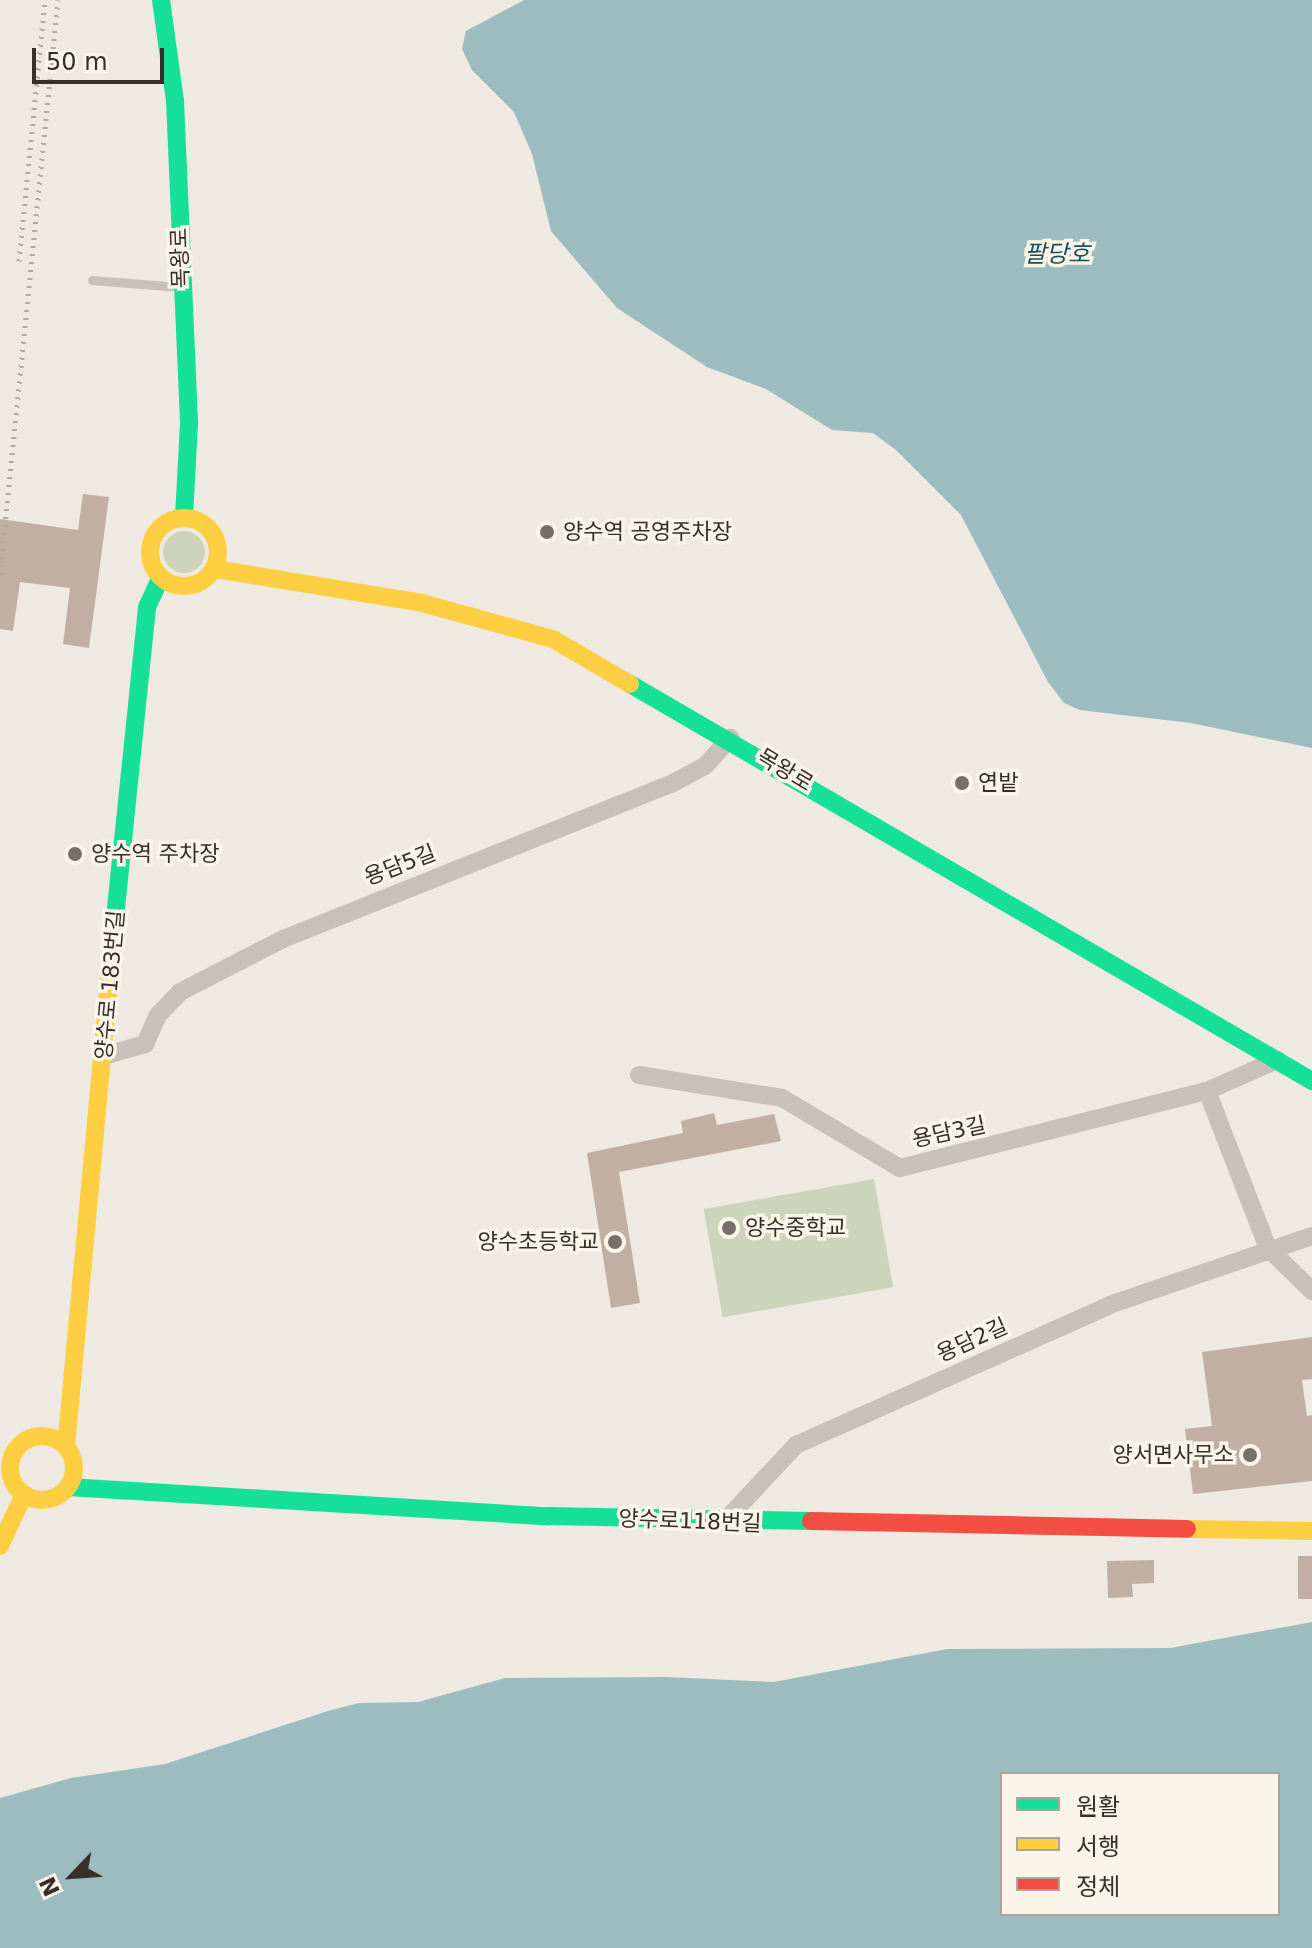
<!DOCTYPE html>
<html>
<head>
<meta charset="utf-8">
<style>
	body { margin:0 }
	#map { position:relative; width:1312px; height:1948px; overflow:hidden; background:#eee9e1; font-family:"DejaVu Sans","Noto Sans KR",sans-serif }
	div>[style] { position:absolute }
	.green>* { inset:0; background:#ccd4bb; transform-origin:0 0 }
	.round { border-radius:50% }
	.water>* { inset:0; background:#9dbcbf }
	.building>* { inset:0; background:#c1afa3; transform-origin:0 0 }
	.lane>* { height:9px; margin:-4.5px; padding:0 4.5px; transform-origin:4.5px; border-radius:4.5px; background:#c7c1ba }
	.street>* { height:18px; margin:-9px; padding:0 9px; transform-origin:9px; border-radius:9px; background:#c7c1ba }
	.fast>* { height:18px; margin:-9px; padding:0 9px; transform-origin:9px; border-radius:9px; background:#16e098 }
	.slow>* { height:18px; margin:-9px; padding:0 9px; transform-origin:9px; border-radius:9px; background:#ffcf43 }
	.slow>.ring { margin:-9px; padding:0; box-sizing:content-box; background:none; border:18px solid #ffcf43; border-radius:50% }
	.jam>* { height:18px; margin:-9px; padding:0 9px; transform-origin:9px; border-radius:9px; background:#f24e42 }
	.rail>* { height:5px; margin-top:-2.5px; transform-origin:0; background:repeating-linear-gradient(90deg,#aeaaa5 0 2px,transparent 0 8px) }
	.dots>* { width:22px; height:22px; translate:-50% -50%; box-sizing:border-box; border:4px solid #faf4e9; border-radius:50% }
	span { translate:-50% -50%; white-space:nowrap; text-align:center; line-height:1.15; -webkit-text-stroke:7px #faf4e9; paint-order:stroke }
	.street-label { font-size:22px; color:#372f28 }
	.poi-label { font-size:22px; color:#372f28 }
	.left { translate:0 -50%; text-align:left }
	.right { translate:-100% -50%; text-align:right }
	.water-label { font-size:24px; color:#1d4f5a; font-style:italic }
	.legend { position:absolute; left:1000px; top:1772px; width:280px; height:144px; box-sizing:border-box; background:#faf4e9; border:2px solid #aca59c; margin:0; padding:10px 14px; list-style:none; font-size:24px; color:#372f28 }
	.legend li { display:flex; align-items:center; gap:16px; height:40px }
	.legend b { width:40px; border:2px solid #aca59c }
	.north { position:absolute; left:32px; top:1836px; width:80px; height:80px; -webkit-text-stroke:6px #faf4e9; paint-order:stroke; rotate:245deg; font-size:22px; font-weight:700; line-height:32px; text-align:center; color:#372f28 }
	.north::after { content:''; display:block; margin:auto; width:28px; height:36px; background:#372f28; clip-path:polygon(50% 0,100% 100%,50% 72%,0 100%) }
	.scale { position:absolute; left:32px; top:48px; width:132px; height:36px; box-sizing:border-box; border:4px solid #372f28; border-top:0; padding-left:10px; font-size:24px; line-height:28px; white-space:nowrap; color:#372f28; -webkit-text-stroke:6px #faf4e9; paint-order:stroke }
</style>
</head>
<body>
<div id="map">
	<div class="green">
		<i class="round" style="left:163px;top:531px;width:42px;height:42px"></i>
		<i style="left:874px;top:1179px;width:110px;height:173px;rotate:80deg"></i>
	</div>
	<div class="water">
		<i style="clip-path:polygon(524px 0,1312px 0,1312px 748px,1191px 723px,1080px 710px,1064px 703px,1048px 682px,961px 515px,896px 450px,873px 433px,832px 430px,766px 389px,707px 367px,617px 308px,551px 231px,532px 154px,514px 112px,472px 70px,462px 49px,466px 31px)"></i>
		<i style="clip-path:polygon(evenodd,1312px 1622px,1312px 1948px,0 1948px,0 1798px,71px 1778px,165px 1764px,328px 1711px,359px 1703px,418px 1702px,505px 1678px,666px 1677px,774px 1682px,947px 1649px,1170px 1648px,1312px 1622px,1278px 1774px,1278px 1914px,1002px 1914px,1002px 1774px,1278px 1774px)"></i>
	</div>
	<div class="building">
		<i style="clip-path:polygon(83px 494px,109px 497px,89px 648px,63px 644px,70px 588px,20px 582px,13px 631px,0 629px,0 519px,78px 530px)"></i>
		<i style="clip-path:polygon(714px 1113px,717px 1125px,774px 1114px,781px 1141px,619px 1172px,640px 1303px,611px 1308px,587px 1153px,683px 1133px,681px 1121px)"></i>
		<i style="clip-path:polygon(1312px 1337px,1312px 1379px,1302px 1380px,1307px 1416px,1312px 1415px,1312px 1481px,1193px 1494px,1185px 1429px,1212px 1426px,1202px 1352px)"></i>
		<i style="left:1298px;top:1556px;width:14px;height:43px"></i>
		<i style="clip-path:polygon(1154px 1560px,1154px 1583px,1132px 1584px,1133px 1597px,1108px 1598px,1107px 1561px)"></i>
	</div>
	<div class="lane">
		<i style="left:92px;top:280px;width:88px;rotate:4.5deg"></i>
	</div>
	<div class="street">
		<i style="left:104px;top:1056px;width:43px;rotate:-16.3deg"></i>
		<i style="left:145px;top:1044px;width:32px;rotate:-66deg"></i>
		<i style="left:158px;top:1015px;width:32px;rotate:-46deg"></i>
		<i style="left:180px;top:992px;width:116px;rotate:-27.2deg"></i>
		<i style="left:283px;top:939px;width:418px;rotate:-21.8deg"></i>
		<i style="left:671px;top:784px;width:38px;rotate:-28deg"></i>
		<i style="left:705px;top:766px;width:38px;rotate:-48deg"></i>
		<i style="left:639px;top:1075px;width:145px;rotate:9.1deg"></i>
		<i style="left:782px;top:1098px;width:137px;rotate:30.7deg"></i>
		<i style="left:900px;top:1168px;width:317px;rotate:-14.1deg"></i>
		<i style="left:1207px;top:1091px;width:77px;rotate:-23.9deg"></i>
		<i style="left:1207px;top:1091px;width:168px;rotate:68.8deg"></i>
		<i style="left:1268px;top:1248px;width:62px;rotate:44.3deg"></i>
		<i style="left:724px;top:1522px;width:105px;rotate:-46.9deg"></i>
		<i style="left:796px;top:1445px;width:346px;rotate:-24deg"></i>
		<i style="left:1112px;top:1304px;width:211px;rotate:-18.8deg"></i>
	</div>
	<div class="fast">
		<i style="left:161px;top:0;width:102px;rotate:82.1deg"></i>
		<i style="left:175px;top:101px;width:323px;rotate:87.5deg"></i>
		<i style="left:189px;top:424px;width:93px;rotate:93.1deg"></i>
		<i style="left:630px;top:684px;width:789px;rotate:30.2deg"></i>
		<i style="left:113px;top:937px;width:332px;rotate:-84.1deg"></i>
		<i style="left:147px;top:607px;width:33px;rotate:-65deg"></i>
		<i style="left:68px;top:1487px;width:482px;rotate:3.5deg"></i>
		<i style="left:549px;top:1516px;width:262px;rotate:1.1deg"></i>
	</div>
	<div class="slow">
		<i class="ring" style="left:150px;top:518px;width:50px;height:50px"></i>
		<i style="left:215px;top:569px;width:210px;rotate:9.3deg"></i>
		<i style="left:422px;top:603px;width:136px;rotate:15.4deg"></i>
		<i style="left:553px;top:639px;width:89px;rotate:30.3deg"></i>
		<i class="ring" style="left:10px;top:1436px;width:46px;height:46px"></i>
		<i style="left:66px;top:1447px;width:512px;rotate:-84.73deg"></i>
		<i style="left:1187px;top:1529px;width:125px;rotate:0.9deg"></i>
		<i style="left:0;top:1546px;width:57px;rotate:-65.2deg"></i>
	</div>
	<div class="jam">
		<i style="left:811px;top:1521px;width:376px;rotate:1.2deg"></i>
	</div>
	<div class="rail">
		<i style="left:19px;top:261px;width:262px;rotate:-84.3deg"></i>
		<i style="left:0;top:574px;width:577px;rotate:-84.23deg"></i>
	</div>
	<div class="dots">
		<i style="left:547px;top:532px;background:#777069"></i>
		<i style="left:962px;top:783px;background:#777069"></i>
		<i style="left:75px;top:854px;background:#777069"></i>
		<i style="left:729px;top:1228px;background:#777069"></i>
		<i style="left:615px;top:1242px;background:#777069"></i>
		<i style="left:1250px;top:1455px;background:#777069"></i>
	</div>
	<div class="street-label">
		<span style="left:180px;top:258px;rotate:-92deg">목왕로</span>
		<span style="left:785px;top:770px;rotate:31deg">목왕로</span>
		<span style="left:400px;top:865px;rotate:-21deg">용담5길</span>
		<span style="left:110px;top:985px;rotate:-85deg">양수로 183번길</span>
		<span style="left:949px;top:1132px;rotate:-12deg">용담3길</span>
		<span style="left:972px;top:1340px;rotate:-24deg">용담2길</span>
		<span style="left:690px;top:1521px;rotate:2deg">양수로118번길</span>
	</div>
	<div class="poi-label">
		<span class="left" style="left:563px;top:532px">양수역 공영주차장</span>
		<span class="left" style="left:978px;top:783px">연밭</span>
		<span class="left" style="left:91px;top:854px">양수역 주차장</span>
		<span class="left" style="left:745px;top:1228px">양수중학교</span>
		<span class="right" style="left:599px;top:1242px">양수초등학교</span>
		<span class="right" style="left:1234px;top:1455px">양서면사무소</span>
	</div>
	<div class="water-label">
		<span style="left:1057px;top:255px">팔당호</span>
	</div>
	<ul class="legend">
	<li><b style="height:10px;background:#16e098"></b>원활</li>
	<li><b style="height:10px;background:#ffcf43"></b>서행</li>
	<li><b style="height:10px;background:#f24e42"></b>정체</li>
	</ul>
	<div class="north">N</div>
	<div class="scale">50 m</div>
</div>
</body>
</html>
